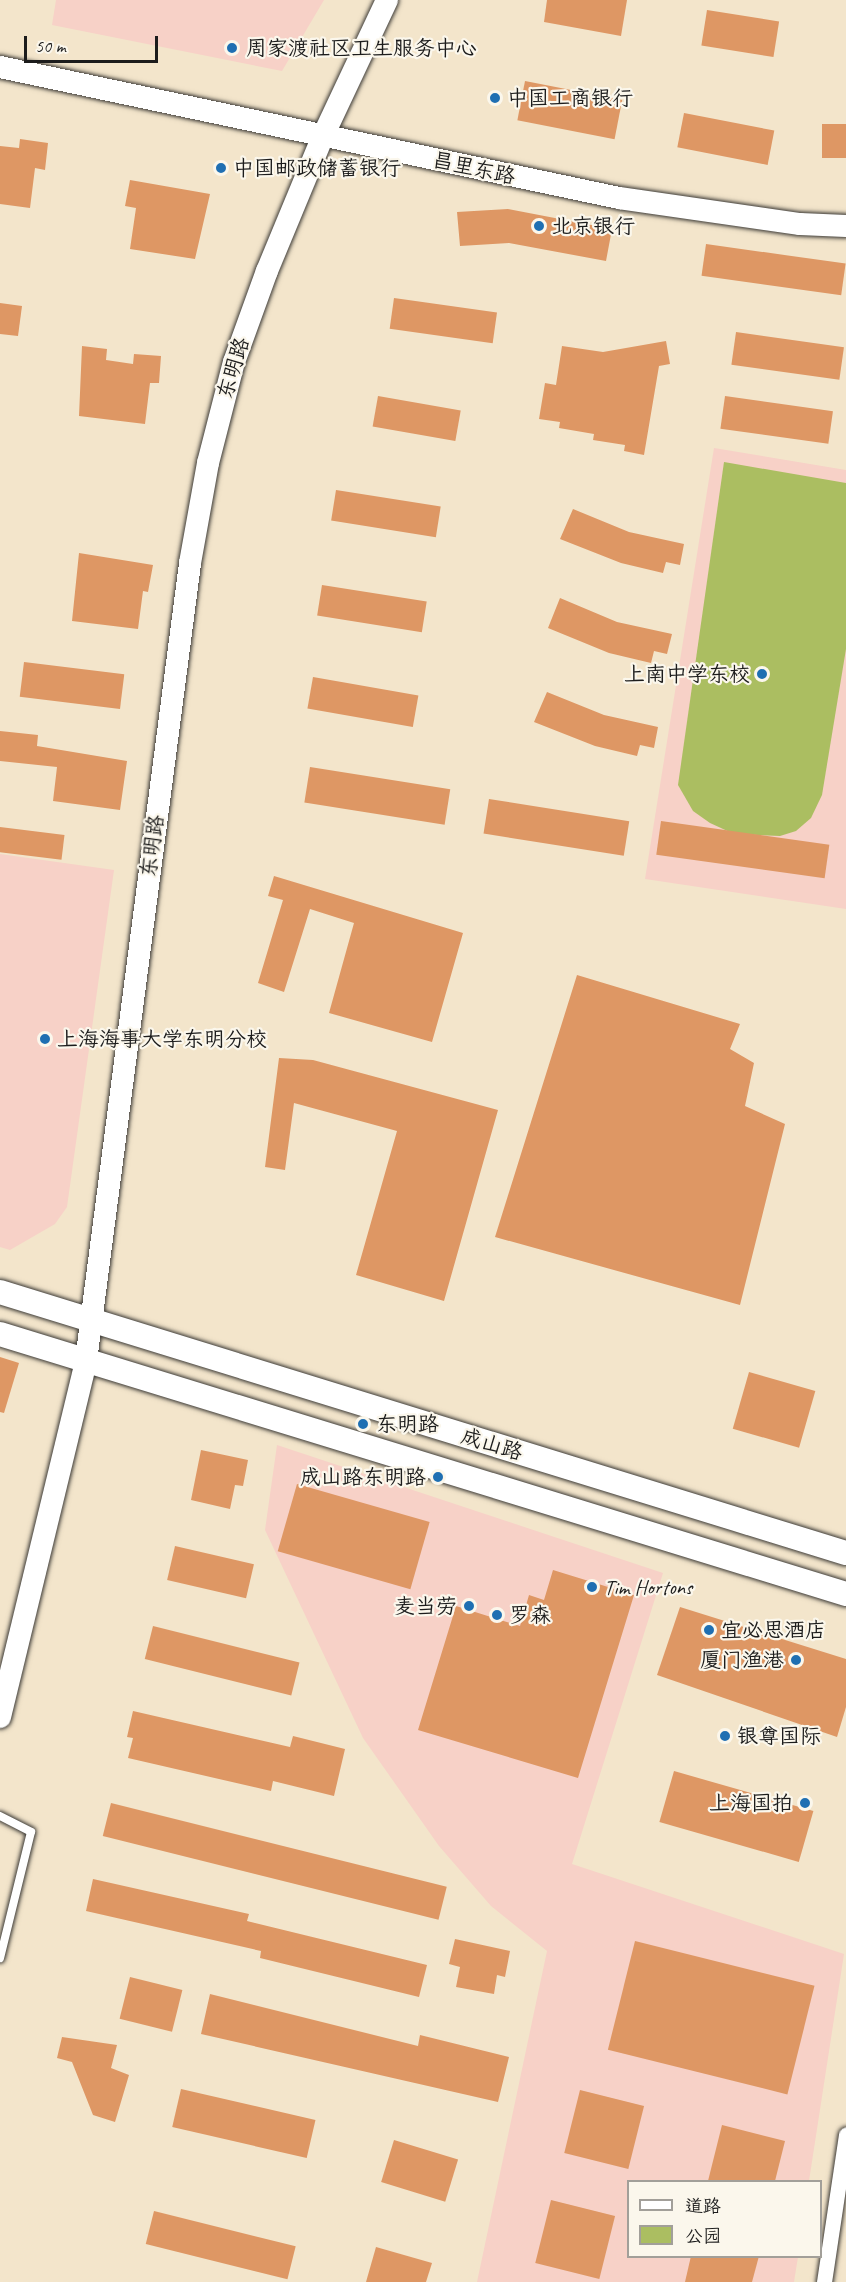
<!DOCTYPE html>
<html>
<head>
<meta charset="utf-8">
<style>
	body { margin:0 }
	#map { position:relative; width:846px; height:2282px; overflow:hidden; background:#f3e5cb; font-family:Caveat,"LXGW WenKai TC",sans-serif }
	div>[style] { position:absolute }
	.built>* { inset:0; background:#f7d1c7 }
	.green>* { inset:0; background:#abbe61 }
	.building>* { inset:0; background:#de9764; transform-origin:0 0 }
	.roads { filter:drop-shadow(0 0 2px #3c3a36) drop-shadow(0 0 2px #3c3a36) }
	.lane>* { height:8px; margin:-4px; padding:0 4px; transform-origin:4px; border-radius:4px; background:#fff }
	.street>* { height:15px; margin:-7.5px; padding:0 7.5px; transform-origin:7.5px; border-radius:7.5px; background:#fff }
	.secondary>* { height:22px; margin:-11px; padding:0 11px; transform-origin:11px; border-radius:11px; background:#fff }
	.primary>* { height:24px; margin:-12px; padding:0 12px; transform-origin:12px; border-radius:12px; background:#fff }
	.dots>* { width:16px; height:16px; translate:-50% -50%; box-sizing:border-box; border:3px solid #fbf7ec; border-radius:50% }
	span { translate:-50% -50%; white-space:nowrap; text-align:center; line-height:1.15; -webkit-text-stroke:4.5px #fbf7ec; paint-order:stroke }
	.poi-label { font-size:21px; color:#1c1c1c }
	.left { translate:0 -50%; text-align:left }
	.right { translate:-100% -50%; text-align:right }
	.street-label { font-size:21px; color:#1c1c1c }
	.legend { position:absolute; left:627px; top:2180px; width:195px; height:78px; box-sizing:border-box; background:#fbf7ec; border:2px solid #a29f99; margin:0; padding:8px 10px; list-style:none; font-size:18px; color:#1c1c1c }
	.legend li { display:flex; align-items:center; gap:12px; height:30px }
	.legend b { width:30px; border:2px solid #a29f99 }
	.scale { position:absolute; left:24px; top:36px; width:134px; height:27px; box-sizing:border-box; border:3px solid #1c1c1c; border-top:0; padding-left:8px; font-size:18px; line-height:21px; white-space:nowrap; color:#1c1c1c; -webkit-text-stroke:4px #fbf7ec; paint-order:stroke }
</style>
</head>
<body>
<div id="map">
	<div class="built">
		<i style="clip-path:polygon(56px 0,324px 0,282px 71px,52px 25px)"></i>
		<i style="clip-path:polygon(714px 448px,846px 470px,846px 909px,645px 879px)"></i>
		<i style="clip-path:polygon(0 854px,114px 870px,67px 1207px,55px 1224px,10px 1250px,0 1247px)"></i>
		<i style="clip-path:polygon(277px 1445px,663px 1573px,572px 1864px,844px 1954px,809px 2181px,628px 2182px,628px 2256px,798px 2257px,794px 2282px,477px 2282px,547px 1951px,491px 1906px,439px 1846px,363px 1738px,265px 1530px)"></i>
	</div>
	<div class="green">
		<i style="clip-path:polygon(724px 462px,846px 483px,846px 649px,822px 795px,811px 818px,796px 831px,780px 836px,734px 834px,710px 823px,693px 811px,678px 785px)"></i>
	</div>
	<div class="building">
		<i style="clip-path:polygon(547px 0,627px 0,621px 36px,544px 22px)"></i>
		<i style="left:707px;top:10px;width:73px;height:36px;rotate:9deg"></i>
		<i style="left:525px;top:81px;width:99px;height:40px;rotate:11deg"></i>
		<i style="left:684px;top:113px;width:92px;height:35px;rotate:11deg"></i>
		<i style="left:822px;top:124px;width:24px;height:34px"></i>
		<i style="clip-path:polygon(20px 139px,48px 143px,45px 170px,35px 168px,30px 208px,0 204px,0 146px,19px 148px)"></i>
		<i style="clip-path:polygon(130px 180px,210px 194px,195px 259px,130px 249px,136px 208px,125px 206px)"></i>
		<i style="clip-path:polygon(508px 209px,612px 229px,606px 261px,509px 243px,460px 246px,457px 212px)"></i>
		<i style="left:706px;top:244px;width:141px;height:32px;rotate:8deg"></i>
		<i style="left:394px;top:298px;width:104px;height:31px;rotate:8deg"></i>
		<i style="clip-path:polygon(0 303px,22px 306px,18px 336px,0 334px)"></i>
		<i style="left:736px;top:332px;width:109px;height:33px;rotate:8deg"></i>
		<i style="clip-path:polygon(666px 341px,670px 364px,659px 366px,644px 455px,624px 451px,625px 445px,593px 440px,594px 434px,559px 428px,560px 422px,539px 419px,545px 383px,556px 385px,562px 346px,603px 352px)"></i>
		<i style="clip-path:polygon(82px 346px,107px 349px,106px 360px,133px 364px,134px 354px,161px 356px,159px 383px,150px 383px,145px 424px,79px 416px)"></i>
		<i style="left:378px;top:396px;width:84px;height:31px;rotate:10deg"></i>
		<i style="left:725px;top:396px;width:109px;height:33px;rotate:8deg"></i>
		<i style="left:336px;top:490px;width:106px;height:31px;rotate:9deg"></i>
		<i style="clip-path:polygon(573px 509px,629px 532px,684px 544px,680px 565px,666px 562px,663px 573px,621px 563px,560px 539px)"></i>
		<i style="clip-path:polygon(79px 553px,153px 565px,148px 592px,143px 591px,138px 629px,72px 621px)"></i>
		<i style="left:322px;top:585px;width:106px;height:31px;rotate:9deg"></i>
		<i style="clip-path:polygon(560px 598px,617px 622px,672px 634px,667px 654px,654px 651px,651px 663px,609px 653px,548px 628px)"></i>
		<i style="left:24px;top:662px;width:101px;height:35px;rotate:7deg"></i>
		<i style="left:313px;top:677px;width:107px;height:32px;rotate:10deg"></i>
		<i style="clip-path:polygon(547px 692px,604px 715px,658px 727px,654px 748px,640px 745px,637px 756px,595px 746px,534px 722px)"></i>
		<i style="clip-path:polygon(0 731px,38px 735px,37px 746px,127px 761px,120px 810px,53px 801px,57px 767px,0 761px)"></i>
		<i style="left:310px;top:767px;width:142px;height:36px;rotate:9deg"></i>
		<i style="left:489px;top:799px;width:142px;height:35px;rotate:9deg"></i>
		<i style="left:661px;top:821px;width:170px;height:34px;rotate:8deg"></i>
		<i style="left:0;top:827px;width:65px;height:25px;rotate:7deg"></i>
		<i style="clip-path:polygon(274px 876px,463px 933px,432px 1042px,329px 1013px,354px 923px,310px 909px,284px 992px,258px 983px,283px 900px,268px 896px)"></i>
		<i style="clip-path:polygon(577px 975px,740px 1024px,730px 1049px,754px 1063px,745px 1106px,785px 1124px,740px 1305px,495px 1237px)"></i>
		<i style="clip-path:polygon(279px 1058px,313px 1060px,498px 1110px,444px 1301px,356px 1275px,397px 1131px,294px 1103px,285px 1170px,265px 1167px)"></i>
		<i style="clip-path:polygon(0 1357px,19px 1363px,4px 1413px,0 1412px)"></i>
		<i style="left:749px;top:1372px;width:69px;height:59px;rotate:16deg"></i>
		<i style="clip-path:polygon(201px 1450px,248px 1460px,243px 1486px,235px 1485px,230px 1509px,191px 1500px)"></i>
		<i style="left:297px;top:1484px;width:138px;height:70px;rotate:16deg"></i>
		<i style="left:175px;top:1546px;width:81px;height:35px;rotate:13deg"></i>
		<i style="clip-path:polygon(553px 1570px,634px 1595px,578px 1778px,418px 1730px,456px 1606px,520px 1626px,529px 1595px,544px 1600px)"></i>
		<i style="clip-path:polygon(680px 1607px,846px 1659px,846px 1707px,837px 1737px,657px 1675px)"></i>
		<i style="left:153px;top:1626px;width:151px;height:34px;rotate:14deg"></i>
		<i style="clip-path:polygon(133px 1711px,290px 1747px,293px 1736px,345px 1749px,334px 1796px,273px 1781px,271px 1791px,128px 1758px,133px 1738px,127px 1737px)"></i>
		<i style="left:674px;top:1771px;width:145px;height:53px;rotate:16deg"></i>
		<i style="left:111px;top:1803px;width:346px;height:34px;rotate:14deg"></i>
		<i style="clip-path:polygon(93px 1879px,249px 1914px,247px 1921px,427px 1965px,419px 1997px,260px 1958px,261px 1951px,86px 1911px)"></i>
		<i style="clip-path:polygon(455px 1939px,510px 1951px,505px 1977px,497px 1975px,494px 1994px,456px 1987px,460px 1967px,449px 1964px)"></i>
		<i style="left:635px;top:1941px;width:185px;height:112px;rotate:14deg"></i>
		<i style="left:130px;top:1977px;width:54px;height:43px;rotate:14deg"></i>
		<i style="clip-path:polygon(210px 1994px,418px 2046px,420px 2035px,509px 2057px,498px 2102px,201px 2034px)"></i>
		<i style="clip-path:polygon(62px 2037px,117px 2045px,111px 2068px,129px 2075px,115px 2122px,93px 2115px,72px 2062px,57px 2058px)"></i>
		<i style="left:181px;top:2089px;width:138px;height:39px;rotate:13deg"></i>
		<i style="left:580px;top:2090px;width:66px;height:65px;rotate:14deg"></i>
		<i style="clip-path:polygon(722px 2125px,785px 2141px,775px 2181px,708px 2181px)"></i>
		<i style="left:394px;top:2140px;width:67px;height:44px;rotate:17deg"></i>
		<i style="left:551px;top:2200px;width:66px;height:65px;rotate:14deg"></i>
		<i style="left:154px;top:2211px;width:146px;height:34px;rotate:14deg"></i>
		<i style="clip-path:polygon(376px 2247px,432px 2263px,426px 2282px,366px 2282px)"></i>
		<i style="clip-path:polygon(691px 2256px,759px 2256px,752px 2282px,685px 2282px)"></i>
	</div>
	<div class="roads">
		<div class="lane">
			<i style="left:0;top:1816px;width:35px;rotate:27deg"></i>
			<i style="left:31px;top:1832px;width:130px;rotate:103.8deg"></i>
		</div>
		<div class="street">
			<i style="left:824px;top:2282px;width:149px;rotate:-81.5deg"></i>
		</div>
		<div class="secondary">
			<i style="left:0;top:67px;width:633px;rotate:11.95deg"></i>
			<i style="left:619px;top:198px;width:183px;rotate:8.2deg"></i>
			<i style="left:800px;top:224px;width:46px;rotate:2.5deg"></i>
			<i style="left:0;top:1717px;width:366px;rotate:-76.4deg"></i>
			<i style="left:86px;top:1361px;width:805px;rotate:-82.57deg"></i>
			<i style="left:190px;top:563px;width:102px;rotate:-79.8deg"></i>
			<i style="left:208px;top:463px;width:104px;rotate:-75.6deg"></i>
			<i style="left:234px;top:362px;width:97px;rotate:-70.1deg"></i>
			<i style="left:267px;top:271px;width:146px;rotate:-67.5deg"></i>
			<i style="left:323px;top:136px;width:150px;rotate:-64.8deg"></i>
		</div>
		<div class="primary">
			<i style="left:0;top:1292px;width:885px;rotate:17.15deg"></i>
			<i style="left:0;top:1334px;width:885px;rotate:17.08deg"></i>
		</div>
	</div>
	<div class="dots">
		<i style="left:232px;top:48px;background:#1f6fb2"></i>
		<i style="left:495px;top:98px;background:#1f6fb2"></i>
		<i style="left:221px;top:168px;background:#1f6fb2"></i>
		<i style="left:539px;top:226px;background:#1f6fb2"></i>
		<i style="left:762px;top:674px;background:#1f6fb2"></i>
		<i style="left:45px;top:1039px;background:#1f6fb2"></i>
		<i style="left:363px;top:1424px;background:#1f6fb2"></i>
		<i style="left:438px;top:1477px;background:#1f6fb2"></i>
		<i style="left:592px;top:1587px;background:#1f6fb2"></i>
		<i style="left:469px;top:1606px;background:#1f6fb2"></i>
		<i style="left:497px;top:1615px;background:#1f6fb2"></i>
		<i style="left:709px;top:1630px;background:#1f6fb2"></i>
		<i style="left:796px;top:1660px;background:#1f6fb2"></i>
		<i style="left:725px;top:1736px;background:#1f6fb2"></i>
		<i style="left:805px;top:1803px;background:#1f6fb2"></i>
	</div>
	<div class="poi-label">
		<span class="left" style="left:246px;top:48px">周家渡社区卫生服务中心</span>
		<span class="left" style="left:507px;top:98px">中国工商银行</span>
		<span class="left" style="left:233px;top:168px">中国邮政储蓄银行</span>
		<span class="left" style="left:551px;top:226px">北京银行</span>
		<span class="right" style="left:750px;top:674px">上南中学东校</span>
		<span class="left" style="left:57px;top:1039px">上海海事大学东明分校</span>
		<span class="left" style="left:376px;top:1424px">东明路</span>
		<span class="right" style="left:426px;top:1477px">成山路东明路</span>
		<span class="left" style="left:604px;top:1587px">Tim Hortons</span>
		<span class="right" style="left:457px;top:1606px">麦当劳</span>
		<span class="left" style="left:509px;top:1615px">罗森</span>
		<span class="left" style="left:721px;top:1630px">宜必思酒店</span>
		<span class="right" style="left:784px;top:1660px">厦门渔港</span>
		<span class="left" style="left:737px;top:1736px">银尊国际</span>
		<span class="right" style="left:793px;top:1803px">上海国拍</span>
	</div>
	<div class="street-label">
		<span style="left:474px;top:168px;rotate:12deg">昌里东路</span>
		<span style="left:233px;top:368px;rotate:-73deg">东明路</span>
		<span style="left:152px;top:846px;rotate:-82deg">东明路</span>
		<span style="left:492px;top:1444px;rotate:17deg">成山路</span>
	</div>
	<ul class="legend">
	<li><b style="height:8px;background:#fff"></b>道路</li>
	<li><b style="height:16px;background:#abbe61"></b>公园</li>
	</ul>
	<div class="scale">50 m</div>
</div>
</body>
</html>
